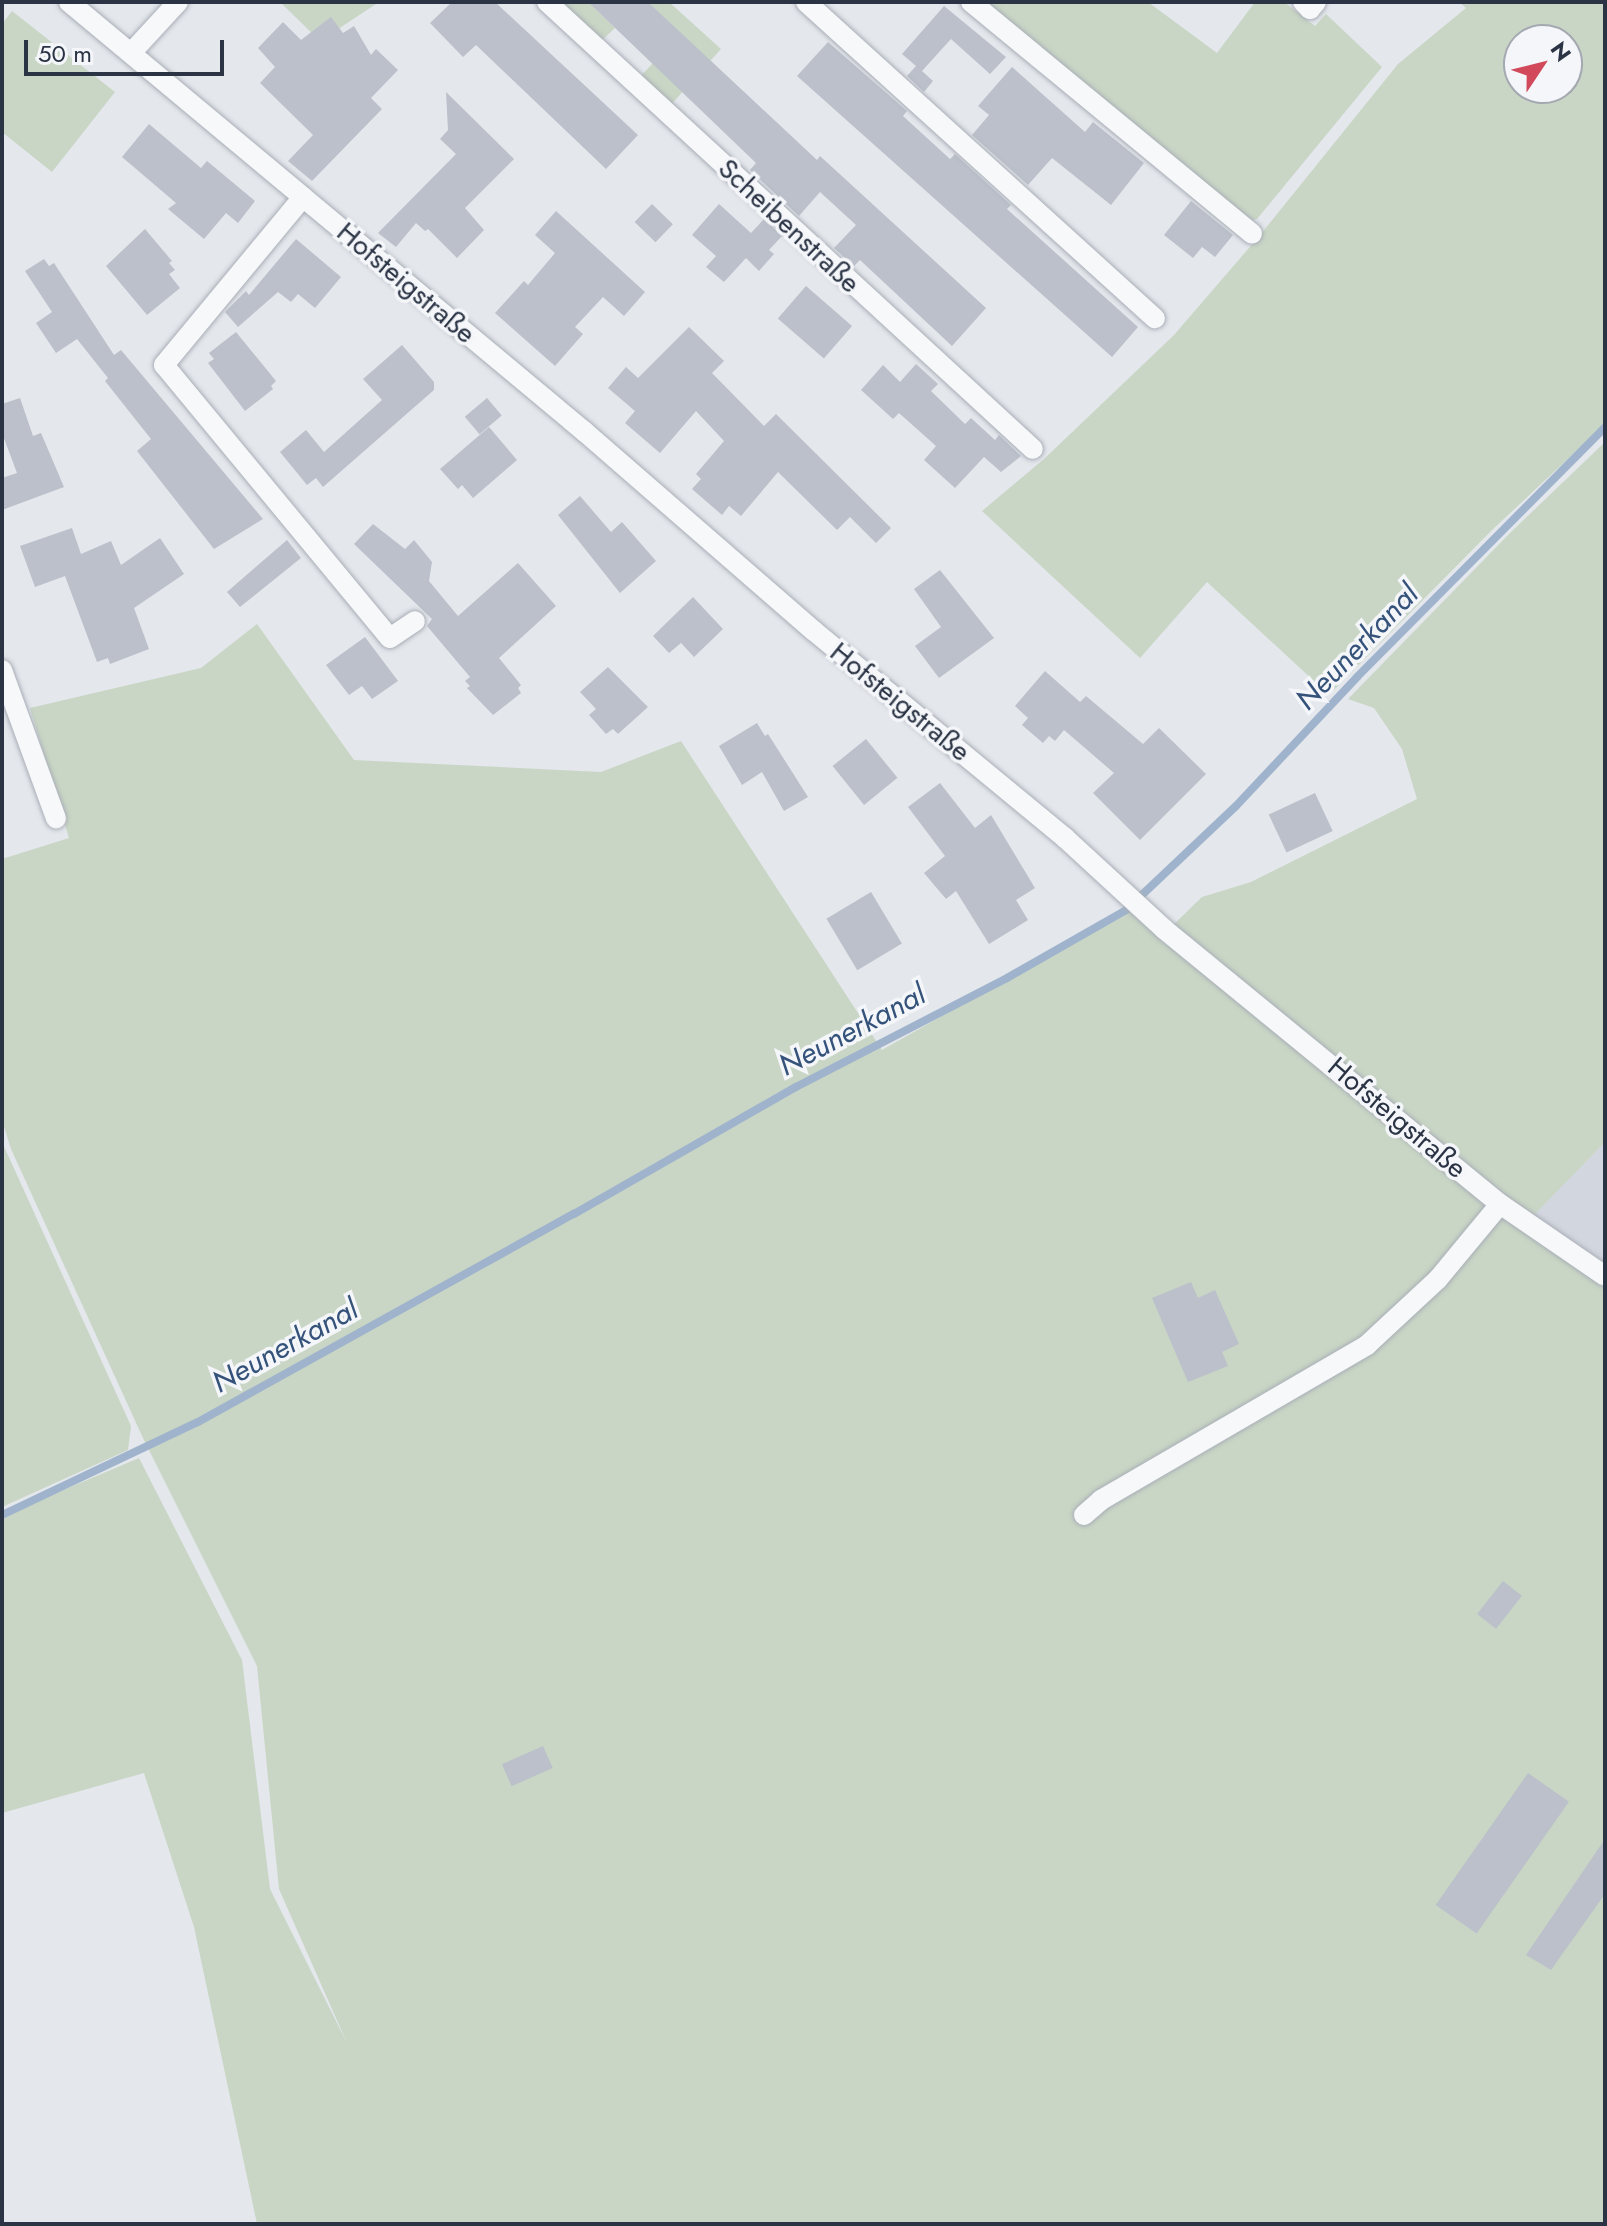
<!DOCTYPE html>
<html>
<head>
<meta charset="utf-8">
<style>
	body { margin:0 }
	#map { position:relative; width:1607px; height:2226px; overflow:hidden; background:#e4e7ec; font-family:Jost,sans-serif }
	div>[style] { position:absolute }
	.built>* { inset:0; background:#d2d6de }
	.green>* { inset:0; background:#c9d6c5 }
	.stream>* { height:8px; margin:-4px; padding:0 4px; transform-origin:4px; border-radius:4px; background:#9fb4cc }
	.building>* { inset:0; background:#bbc0ca; transform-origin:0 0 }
	.roads { filter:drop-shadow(0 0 2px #a9aeb7) drop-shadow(0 0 2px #a9aeb7) }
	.street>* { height:20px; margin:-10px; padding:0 10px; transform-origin:10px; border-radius:10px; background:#f7f8fa }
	span { translate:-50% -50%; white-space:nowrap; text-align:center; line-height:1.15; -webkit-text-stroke:7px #f4f6f9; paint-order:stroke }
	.street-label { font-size:28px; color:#2b3445 }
	.water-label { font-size:30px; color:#34527a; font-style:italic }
	.frame { position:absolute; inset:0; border:4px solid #2b3445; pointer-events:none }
	.north { position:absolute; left:1503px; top:24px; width:80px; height:80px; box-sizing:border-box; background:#f4f6f9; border:2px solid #a4a8b1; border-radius:50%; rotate:55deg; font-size:22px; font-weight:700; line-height:32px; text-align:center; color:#2b3445 }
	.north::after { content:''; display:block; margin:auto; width:28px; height:36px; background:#d1495b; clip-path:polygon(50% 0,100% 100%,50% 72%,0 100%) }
	.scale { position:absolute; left:24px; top:40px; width:200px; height:36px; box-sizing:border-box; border:4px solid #2b3445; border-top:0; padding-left:10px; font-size:24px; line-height:28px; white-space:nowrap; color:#2b3445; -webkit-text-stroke:6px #f4f6f9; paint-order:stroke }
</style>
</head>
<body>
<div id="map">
	<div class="built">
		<i style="clip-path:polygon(1605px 1142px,1605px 1263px,1562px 1238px,1533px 1215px)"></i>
	</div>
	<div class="green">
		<i style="clip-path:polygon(280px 2px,379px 2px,320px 41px)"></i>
		<i style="clip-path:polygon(568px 2px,599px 2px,594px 8px,615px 28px,600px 42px,563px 9px)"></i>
		<i style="clip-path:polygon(648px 2px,669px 2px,721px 49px,669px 107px,638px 79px,653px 63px,702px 54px)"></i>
		<i style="clip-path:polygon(980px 2px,1148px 2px,1217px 53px,1255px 2px,1284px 2px,1315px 26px,1326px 14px,1382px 67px,1257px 219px,1250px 221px)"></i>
		<i style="clip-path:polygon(evenodd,1459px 2px,1605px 2px,1605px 424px,1491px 531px,1329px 695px,1207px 582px,1140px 658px,982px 511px,1044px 459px,1174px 335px,1261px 234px,1398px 64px,1466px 8px,1459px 2px,1519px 40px,1567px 40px,1567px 88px,1519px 88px,1519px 40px)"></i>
		<i style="clip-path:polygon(12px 11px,115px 92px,52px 172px,2px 132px,2px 24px)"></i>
		<i style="clip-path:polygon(1605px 442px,1605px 1142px,1534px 1215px,1562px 1238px,1605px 1263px,1605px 2224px,257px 2224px,194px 1927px,144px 1773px,2px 1813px,2px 1516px,139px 1458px,242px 1660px,270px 1889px,347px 2043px,279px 1889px,257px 1666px,143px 1438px,11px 1149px,2px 1120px,2px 859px,69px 838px,30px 708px,201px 668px,257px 624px,354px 760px,601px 772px,681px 741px,882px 1050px,1127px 911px,1139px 898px,1173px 925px,1202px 897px,1251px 882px,1417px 799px,1402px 749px,1374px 708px,1348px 699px,1510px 533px)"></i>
		<i style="clip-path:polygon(2px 1142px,131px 1426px,128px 1450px,2px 1507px)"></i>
	</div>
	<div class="stream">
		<i style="left:2px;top:1515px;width:217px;rotate:-25.4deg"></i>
		<i style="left:198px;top:1422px;width:430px;rotate:-29deg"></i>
		<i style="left:574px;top:1214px;width:256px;rotate:-29.8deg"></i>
		<i style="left:796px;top:1087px;width:237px;rotate:-27.3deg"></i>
		<i style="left:1007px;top:978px;width:137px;rotate:-29.7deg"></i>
		<i style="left:1126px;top:910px;width:151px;rotate:-43.4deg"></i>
		<i style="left:1236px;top:806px;width:177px;rotate:-46.8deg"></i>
		<i style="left:1357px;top:677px;width:352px;rotate:-45.2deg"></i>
	</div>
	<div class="building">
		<i style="clip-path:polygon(452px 2px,495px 2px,638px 135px,606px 169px,476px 45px,463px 57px,430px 23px)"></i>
		<i style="clip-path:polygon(588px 2px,648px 2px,817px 160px,820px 156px,986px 308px,952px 346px,860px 260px,854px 266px,834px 248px,856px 225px,820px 192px,799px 216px,750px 170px,756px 163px)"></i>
		<i style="clip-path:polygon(944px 6px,1006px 57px,990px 74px,951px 39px,922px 71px,933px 81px,924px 92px,907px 76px,916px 66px,902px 54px)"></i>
		<i style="clip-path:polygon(331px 17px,343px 33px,354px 26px,371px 55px,376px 49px,398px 70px,371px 98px,382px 109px,312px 181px,288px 161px,313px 135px,260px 83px,275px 67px,258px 48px,283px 22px,301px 40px)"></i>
		<i style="clip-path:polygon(828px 42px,907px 111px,903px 116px,950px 159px,955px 154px,1011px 205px,1007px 209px,1138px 327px,1112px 357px,797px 76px)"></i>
		<i style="clip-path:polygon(1012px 67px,1085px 132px,1093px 122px,1144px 163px,1111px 205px,1052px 158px,1028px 185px,972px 135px,989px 115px,978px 106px)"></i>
		<i style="clip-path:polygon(446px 92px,514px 159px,465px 208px,484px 230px,457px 258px,428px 229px,425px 231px,416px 223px,396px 247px,378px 233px,456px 154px,440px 139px,448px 130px)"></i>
		<i style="clip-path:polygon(149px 124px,201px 168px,207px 161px,255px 201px,238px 223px,226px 213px,204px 239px,168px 209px,176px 203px,122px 157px)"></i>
		<i style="clip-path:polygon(1191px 201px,1233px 235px,1215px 257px,1202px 247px,1193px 258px,1164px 235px)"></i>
		<i style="left:652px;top:204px;width:29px;height:25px;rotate:44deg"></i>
		<i style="clip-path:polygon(719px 204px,751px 233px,764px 219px,782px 236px,769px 250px,774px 254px,759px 271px,746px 258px,724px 282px,706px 267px,716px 256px,692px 235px)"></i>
		<i style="clip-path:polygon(556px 211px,645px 292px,624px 316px,603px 297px,575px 327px,583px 334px,555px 366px,495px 313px,524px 281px,528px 285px,555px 253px,535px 235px)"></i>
		<i style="clip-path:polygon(145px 229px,172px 261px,169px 263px,175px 270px,169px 274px,180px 288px,147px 315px,106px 266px)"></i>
		<i style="clip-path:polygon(296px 239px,341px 277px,315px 308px,298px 294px,291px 302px,278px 292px,238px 327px,225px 312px,246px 291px,249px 295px)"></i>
		<i style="clip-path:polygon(44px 259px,49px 266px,54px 263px,114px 355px,121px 350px,263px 519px,214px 549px,137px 451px,151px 439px,105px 381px,108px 378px,77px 339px,56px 353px,36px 323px,52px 312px,25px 271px)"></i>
		<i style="left:806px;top:286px;width:61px;height:43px;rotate:41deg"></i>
		<i style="clip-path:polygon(689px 327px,724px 361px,712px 373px,764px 426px,776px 414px,891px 528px,876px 543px,850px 517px,837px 530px,778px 472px,741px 516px,729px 506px,722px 515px,692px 489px,701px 479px,696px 474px,724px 441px,696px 411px,660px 453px,625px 423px,635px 411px,608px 388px,626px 367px,638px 378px)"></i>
		<i style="clip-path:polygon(236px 332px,276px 381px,271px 386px,273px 389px,245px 411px,208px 363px,214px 359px,209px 353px)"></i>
		<i style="clip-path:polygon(402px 345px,434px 382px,434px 390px,323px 487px,316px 478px,307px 485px,280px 452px,306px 430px,324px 452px,382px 400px,363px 379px)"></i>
		<i style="clip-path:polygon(916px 364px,938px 384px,931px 391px,965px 424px,971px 418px,995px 440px,999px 435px,1021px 456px,1001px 472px,984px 457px,955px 488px,924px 460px,936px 446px,899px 413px,893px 419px,861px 390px,883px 365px,900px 382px)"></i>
		<i style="clip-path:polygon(20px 398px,33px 436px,41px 433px,64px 487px,2px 510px,2px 478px,17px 473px,2px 433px,2px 404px)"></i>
		<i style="left:487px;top:398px;width:23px;height:29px;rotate:50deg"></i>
		<i style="clip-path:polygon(489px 427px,517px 460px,473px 498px,462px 485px,458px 489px,440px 469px)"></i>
		<i style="clip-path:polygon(580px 496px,611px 532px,622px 522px,656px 561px,620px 593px,558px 515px)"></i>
		<i style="clip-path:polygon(373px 524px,405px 549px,414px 540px,432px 562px,429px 581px,458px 616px,518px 563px,556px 606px,499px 658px,521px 685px,518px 688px,521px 693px,493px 715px,467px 688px,470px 686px,465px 681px,470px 677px,427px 626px,432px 619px,354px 544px)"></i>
		<i style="clip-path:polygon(72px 528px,81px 554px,111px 541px,121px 565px,160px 538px,184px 574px,134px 608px,149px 649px,110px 664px,108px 658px,97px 662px,65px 576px,35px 587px,20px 546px)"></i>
		<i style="clip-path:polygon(287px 540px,301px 558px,240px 607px,227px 592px)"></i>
		<i style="clip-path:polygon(940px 570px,994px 638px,939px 678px,915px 646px,941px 627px,914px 589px)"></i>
		<i style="clip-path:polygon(693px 597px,723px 629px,694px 657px,681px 643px,669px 653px,653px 636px)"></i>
		<i style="clip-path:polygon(365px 637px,398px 681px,372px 699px,362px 686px,349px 695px,326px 665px)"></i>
		<i style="clip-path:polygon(608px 667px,648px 707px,618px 734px,613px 729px,606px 734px,589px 715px,596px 709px,580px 692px)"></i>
		<i style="clip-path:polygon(1045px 671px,1080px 702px,1086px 696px,1143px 744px,1159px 728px,1206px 774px,1140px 840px,1093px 793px,1114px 773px,1064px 730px,1055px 741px,1049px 736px,1043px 743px,1022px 725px,1028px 718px,1015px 706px)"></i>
		<i style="clip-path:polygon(757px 723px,765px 736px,768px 734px,808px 797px,784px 811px,762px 772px,742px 785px,719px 746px)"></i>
		<i style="left:866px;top:739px;width:50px;height:43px;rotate:51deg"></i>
		<i style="clip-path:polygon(940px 783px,975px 828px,991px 815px,1035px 888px,1016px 900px,1028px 920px,989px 944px,956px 891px,946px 899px,924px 873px,945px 856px,908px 807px)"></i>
		<i style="left:1315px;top:793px;width:42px;height:51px;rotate:65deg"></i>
		<i style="left:871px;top:892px;width:60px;height:52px;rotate:59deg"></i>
		<i style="clip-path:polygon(1191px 1282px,1198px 1298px,1215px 1290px,1239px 1344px,1222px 1352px,1228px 1366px,1188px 1382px,1152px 1298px)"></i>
		<i style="left:1503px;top:1581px;width:24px;height:42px;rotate:38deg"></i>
		<i style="left:543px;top:1746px;width:24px;height:45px;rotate:66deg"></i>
		<i style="left:1528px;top:1773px;width:50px;height:161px;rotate:35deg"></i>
		<i style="clip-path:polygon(1605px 1839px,1605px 1894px,1551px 1970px,1526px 1955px)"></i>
	</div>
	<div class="roads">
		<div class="street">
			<i style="left:69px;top:2px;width:672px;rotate:39.81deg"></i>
			<i style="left:585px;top:432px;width:303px;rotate:41deg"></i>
			<i style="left:814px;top:631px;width:325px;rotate:39.5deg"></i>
			<i style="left:1065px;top:838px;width:134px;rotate:42.6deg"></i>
			<i style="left:1164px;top:929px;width:434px;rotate:39.3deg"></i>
			<i style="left:1500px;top:1204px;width:127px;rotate:34.4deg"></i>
			<i style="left:547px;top:2px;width:660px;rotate:42.61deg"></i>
			<i style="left:806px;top:2px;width:471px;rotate:42.2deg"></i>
			<i style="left:971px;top:2px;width:364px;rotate:39.5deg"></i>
			<i style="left:1303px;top:2px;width:10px;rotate:45deg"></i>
			<i style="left:1310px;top:9px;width:9px;rotate:-49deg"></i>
			<i style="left:131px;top:53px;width:69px;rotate:-47.3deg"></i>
			<i style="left:303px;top:197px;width:218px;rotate:129.6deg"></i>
			<i style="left:164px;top:365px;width:354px;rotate:50.4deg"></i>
			<i style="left:390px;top:638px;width:30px;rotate:-34deg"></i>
			<i style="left:2px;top:670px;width:158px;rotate:70deg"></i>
			<i style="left:1084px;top:1515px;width:23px;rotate:-41deg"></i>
			<i style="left:1101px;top:1500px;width:308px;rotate:-30.2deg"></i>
			<i style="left:1367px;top:1345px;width:97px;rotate:-42.9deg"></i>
			<i style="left:1438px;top:1279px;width:97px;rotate:-50.4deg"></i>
		</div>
	</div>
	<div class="street-label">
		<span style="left:789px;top:226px;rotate:43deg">Scheibenstraße</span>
		<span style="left:406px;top:283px;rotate:40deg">Hofsteigstraße</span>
		<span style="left:900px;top:702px;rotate:39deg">Hofsteigstraße</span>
		<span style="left:1397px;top:1118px;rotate:40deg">Hofsteigstraße</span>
	</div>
	<div class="water-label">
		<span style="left:1357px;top:647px;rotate:-46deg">Neunerkanal</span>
		<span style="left:852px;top:1030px;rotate:-28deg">Neunerkanal</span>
		<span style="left:285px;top:1346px;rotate:-29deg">Neunerkanal</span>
	</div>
	<div class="frame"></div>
	<div class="north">N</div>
	<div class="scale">50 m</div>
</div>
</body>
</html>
